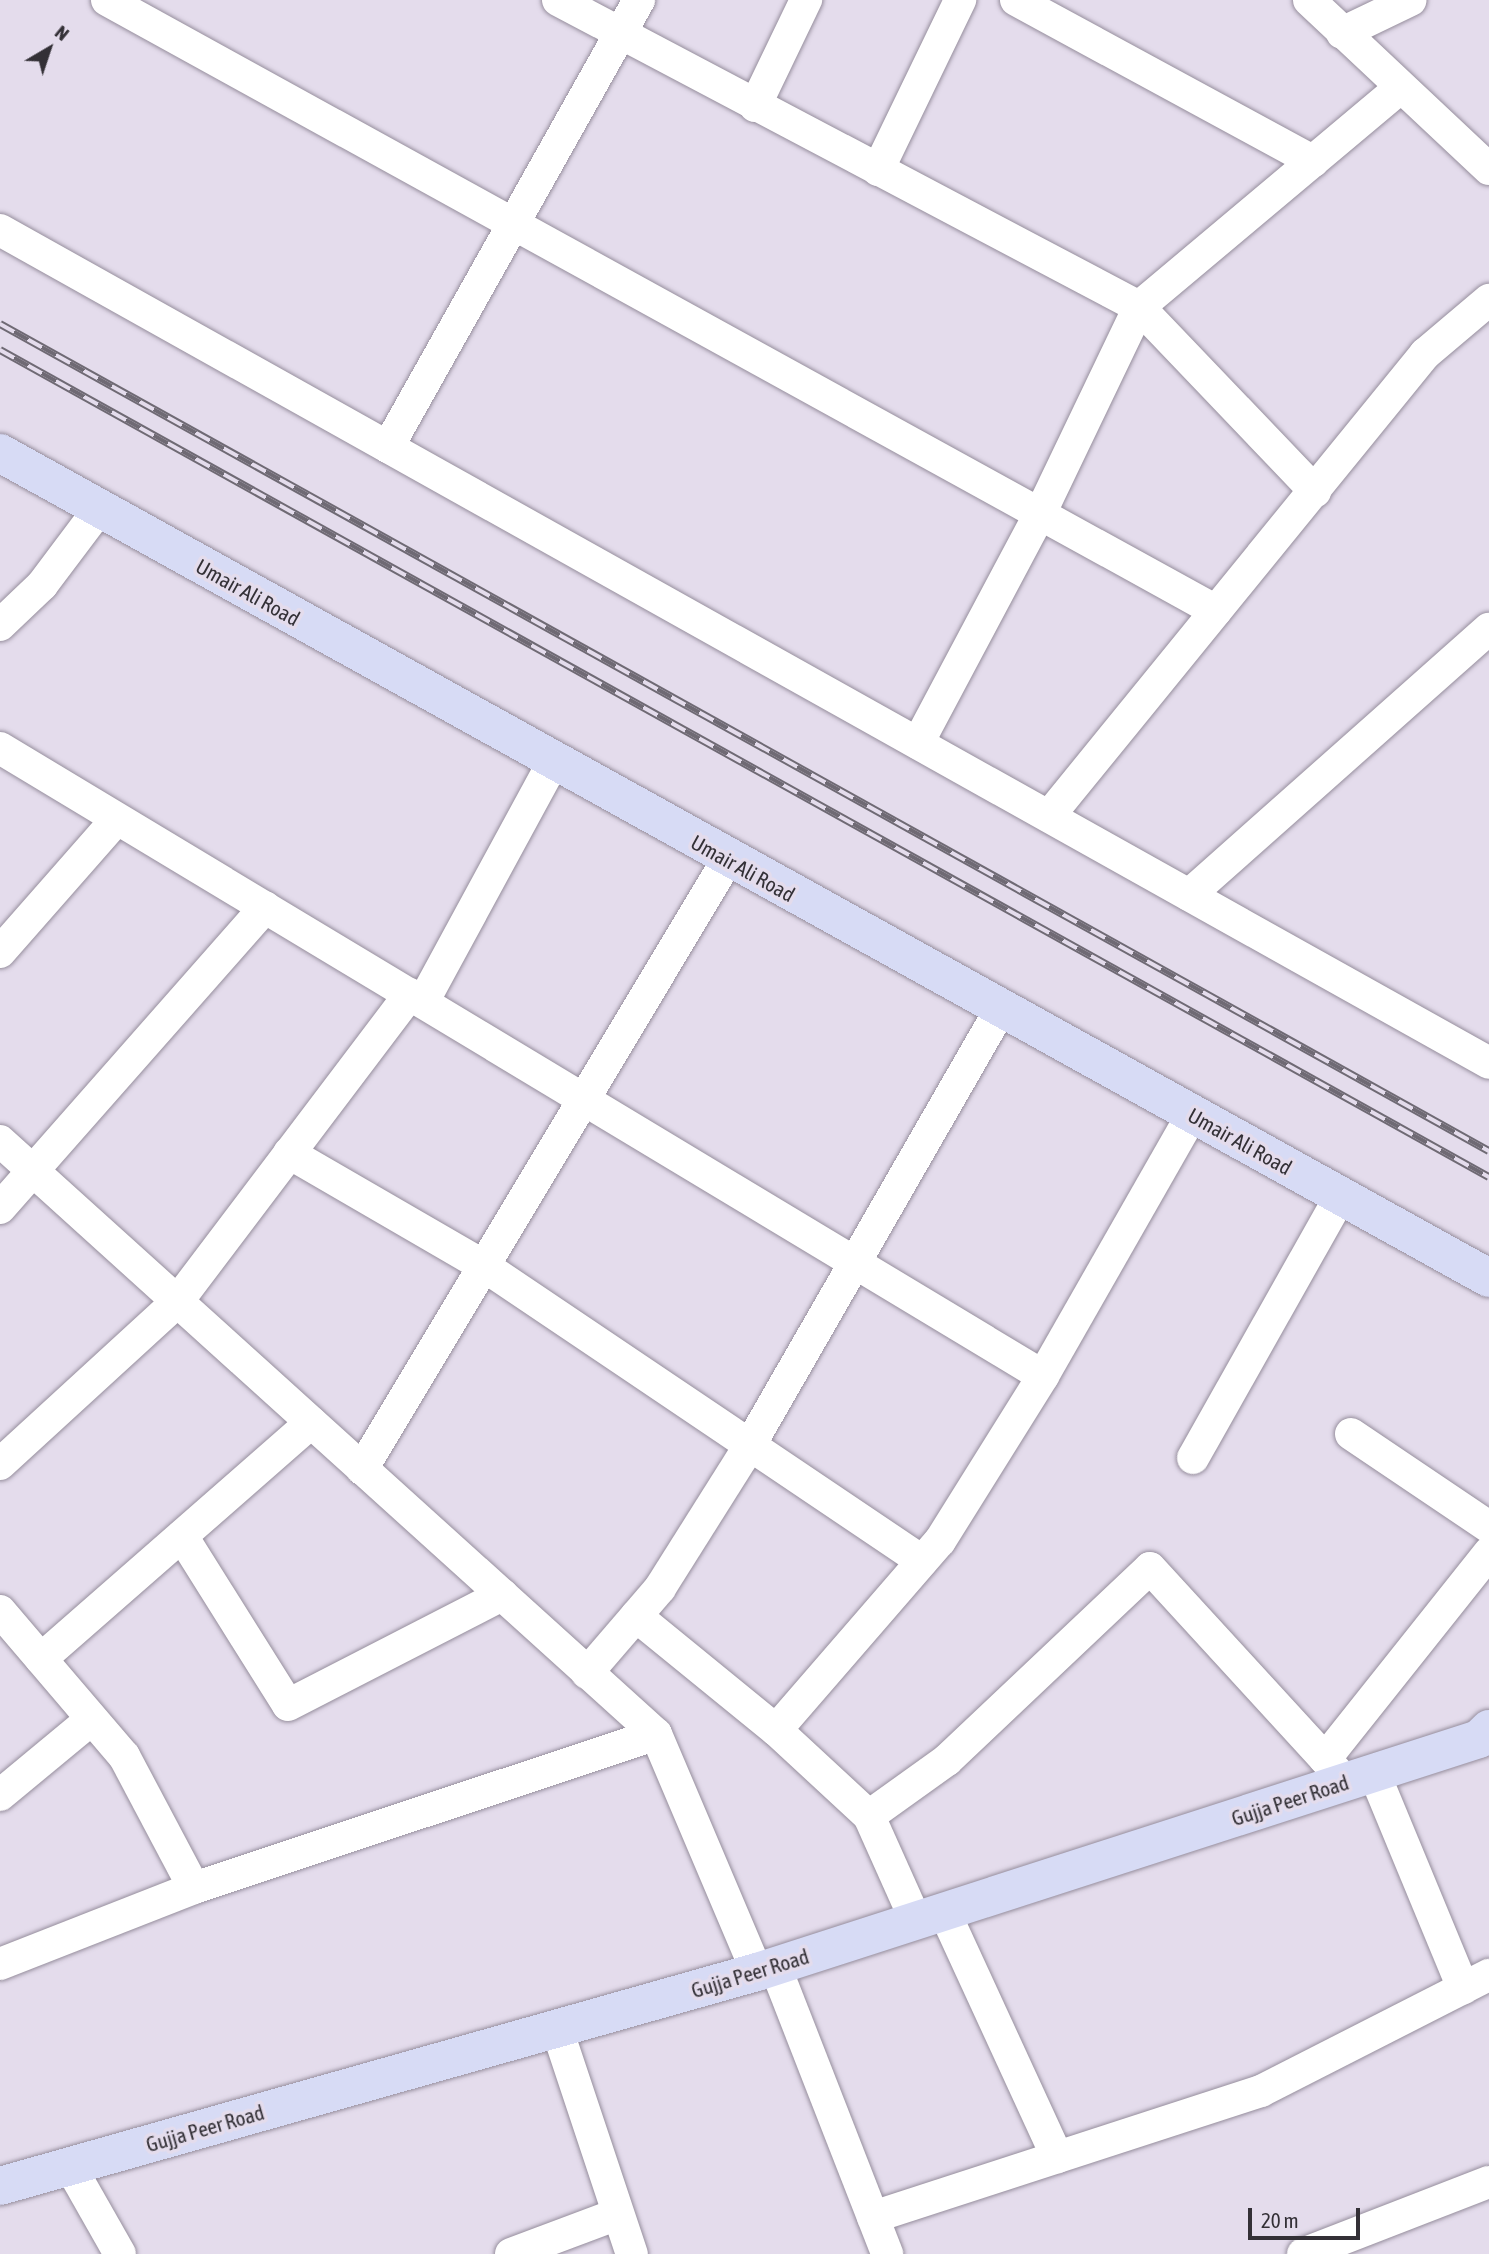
<!DOCTYPE html>
<html>
<head>
<meta charset="utf-8">
<style>
	body { margin:0 }
	#map { position:relative; width:1489px; height:2254px; overflow:hidden; background:#e4dcec; font-family:"Asap Condensed",sans-serif }
	div>[style] { position:absolute }
	.roads { filter:drop-shadow(0 0 2px #968e9d) drop-shadow(0 0 2px #968e9d) }
	.street>* { height:32px; margin:-16px; padding:0 16px; transform-origin:16px; border-radius:16px; background:#fff }
	.secondary>* { height:38px; margin:-19px; padding:0 19px; transform-origin:19px; border-radius:19px; background:#d7dbf5 }
	.rail>* { height:8px; margin-top:-4px; transform-origin:0; background:repeating-linear-gradient(90deg,#e4dcec 0 16px,#6f6a74 0 32px); box-sizing:border-box; border-block:2px solid #6f6a74 }
	span { translate:-50% -50%; white-space:nowrap; text-align:center; line-height:1.15; -webkit-text-stroke:7px #e4dcec; paint-order:stroke }
	.street-label { font-size:21px; color:#333036 }
	.north { position:absolute; left:14px; top:14px; width:70px; height:70px; -webkit-text-stroke:5px #e4dcec; paint-order:stroke; rotate:39deg; font-size:19px; font-weight:700; line-height:28px; text-align:center; color:#333036 }
	.north::after { content:''; display:block; margin:auto; width:24px; height:32px; background:#333036; clip-path:polygon(50% 0,100% 100%,50% 72%,0 100%) }
	.scale { position:absolute; left:1248px; top:2208px; width:112px; height:32px; box-sizing:border-box; border:4px solid #333036; border-top:0; padding-left:9px; font-size:21px; line-height:24px; white-space:nowrap; color:#333036; -webkit-text-stroke:5px #e4dcec; paint-order:stroke }
</style>
</head>
<body>
<div id="map">
	<div class="roads">
		<div class="street">
			<i style="left:107px;top:0;width:1266px;rotate:28.85deg"></i>
			<i style="left:558px;top:0;width:657px;rotate:27.85deg"></i>
			<i style="left:1139px;top:307px;width:255px;rotate:46.3deg"></i>
			<i style="left:1016px;top:0;width:338px;rotate:28.5deg"></i>
			<i style="left:1309px;top:0;width:247px;rotate:43.2deg"></i>
			<i style="left:1342px;top:33px;width:76px;rotate:-25.6deg"></i>
			<i style="left:755px;top:106px;width:118px;rotate:-64.3deg"></i>
			<i style="left:878px;top:170px;width:189px;rotate:-64.2deg"></i>
			<i style="left:0;top:230px;width:1706px;rotate:29.22deg"></i>
			<i style="left:388px;top:447px;width:513px;rotate:-60.68deg"></i>
			<i style="left:0;top:625px;width:58px;rotate:-43.6deg"></i>
			<i style="left:42px;top:585px;width:95px;rotate:-53.1deg"></i>
			<i style="left:918px;top:743px;width:259px;rotate:-62deg"></i>
			<i style="left:1040px;top:514px;width:229px;rotate:-64.4deg"></i>
			<i style="left:1139px;top:307px;width:341px;rotate:-40deg"></i>
			<i style="left:0;top:748px;width:1217px;rotate:31.05deg"></i>
			<i style="left:1049px;top:816px;width:596px;rotate:-50.86deg"></i>
			<i style="left:1425px;top:354px;width:84px;rotate:-40.2deg"></i>
			<i style="left:1189px;top:895px;width:401px;rotate:-41.6deg"></i>
			<i style="left:0;top:952px;width:177px;rotate:-48.7deg"></i>
			<i style="left:423px;top:1002px;width:272px;rotate:-61.5deg"></i>
			<i style="left:0;top:1141px;width:884px;rotate:42.11deg"></i>
			<i style="left:656px;top:1734px;width:259px;rotate:67deg"></i>
			<i style="left:289px;top:1153px;width:225px;rotate:30.1deg"></i>
			<i style="left:484px;top:1266px;width:528px;rotate:33.96deg"></i>
			<i style="left:0;top:1208px;width:401px;rotate:-48.6deg"></i>
			<i style="left:1351px;top:1434px;width:166px;rotate:34deg"></i>
			<i style="left:1193px;top:1458px;width:300px;rotate:-60.6deg"></i>
			<i style="left:0;top:1464px;width:240px;rotate:-42.5deg"></i>
			<i style="left:177px;top:1302px;width:386px;rotate:-52.9deg"></i>
			<i style="left:362px;top:1469px;width:711px;rotate:-59.04deg"></i>
			<i style="left:182px;top:1536px;width:199px;rotate:57.9deg"></i>
			<i style="left:288px;top:1705px;width:241px;rotate:-27.2deg"></i>
			<i style="left:0;top:1611px;width:191px;rotate:49.5deg"></i>
			<i style="left:124px;top:1756px;width:149px;rotate:62.1deg"></i>
			<i style="left:636px;top:1616px;width:181px;rotate:39.2deg"></i>
			<i style="left:41px;top:1659px;width:359px;rotate:-41.2deg"></i>
			<i style="left:587px;top:1673px;width:112px;rotate:-49.3deg"></i>
			<i style="left:660px;top:1588px;width:169px;rotate:-57.8deg"></i>
			<i style="left:750px;top:1445px;width:502px;rotate:-60.11deg"></i>
			<i style="left:1325px;top:1759px;width:263px;rotate:-51.5deg"></i>
			<i style="left:1374px;top:1773px;width:233px;rotate:67.5deg"></i>
			<i style="left:0;top:1795px;width:119px;rotate:-39.6deg"></i>
			<i style="left:869px;top:1816px;width:96px;rotate:-35.7deg"></i>
			<i style="left:947px;top:1760px;width:279px;rotate:-43.4deg"></i>
			<i style="left:1150px;top:1568px;width:290px;rotate:47.5deg"></i>
			<i style="left:944px;top:1911px;width:271px;rotate:65.3deg"></i>
			<i style="left:916px;top:1921px;width:115px;rotate:-114.1deg"></i>
			<i style="left:869px;top:1816px;width:127px;rotate:-137.2deg"></i>
			<i style="left:776px;top:1730px;width:250px;rotate:-49.1deg"></i>
			<i style="left:940px;top:1541px;width:195px;rotate:-58deg"></i>
			<i style="left:1043px;top:1376px;width:301px;rotate:-60.3deg"></i>
			<i style="left:0;top:1964px;width:208px;rotate:-21.4deg"></i>
			<i style="left:194px;top:1888px;width:487px;rotate:-18.4deg"></i>
			<i style="left:775px;top:1966px;width:309px;rotate:68.7deg"></i>
			<i style="left:557px;top:2029px;width:237px;rotate:71.6deg"></i>
			<i style="left:70px;top:2166px;width:101px;rotate:60.4deg"></i>
			<i style="left:873px;top:2217px;width:408px;rotate:-18deg"></i>
			<i style="left:1261px;top:2091px;width:256px;rotate:-27deg"></i>
			<i style="left:511px;top:2254px;width:114px;rotate:-20.5deg"></i>
			<i style="left:1303px;top:2254px;width:199px;rotate:-21.2deg"></i>
		</div>
		<div class="secondary">
			<i style="left:0;top:453px;width:1702px;rotate:28.99deg"></i>
			<i style="left:0;top:2186px;width:787px;rotate:-15.79deg"></i>
			<i style="left:757px;top:1972px;width:759px;rotate:-17.89deg"></i>
			<i style="left:1479px;top:1739px;width:14px;rotate:-45deg"></i>
		</div>
	</div>
	<div class="rail">
		<i style="left:0;top:324px;width:1703px;rotate:29.05deg"></i>
		<i style="left:0;top:350px;width:1703px;rotate:29.05deg"></i>
	</div>
	<div class="street-label">
		<span style="left:248px;top:592px;rotate:29deg">Umair Ali Road</span>
		<span style="left:743px;top:868px;rotate:29deg">Umair Ali Road</span>
		<span style="left:1240px;top:1141px;rotate:29deg">Umair Ali Road</span>
		<span style="left:1290px;top:1800px;rotate:-18deg">Gujja Peer Road</span>
		<span style="left:750px;top:1973px;rotate:-17deg">Gujja Peer Road</span>
		<span style="left:205px;top:2128px;rotate:-16deg">Gujja Peer Road</span>
	</div>
	<div class="north">N</div>
	<div class="scale">20 m</div>
</div>
</body>
</html>
